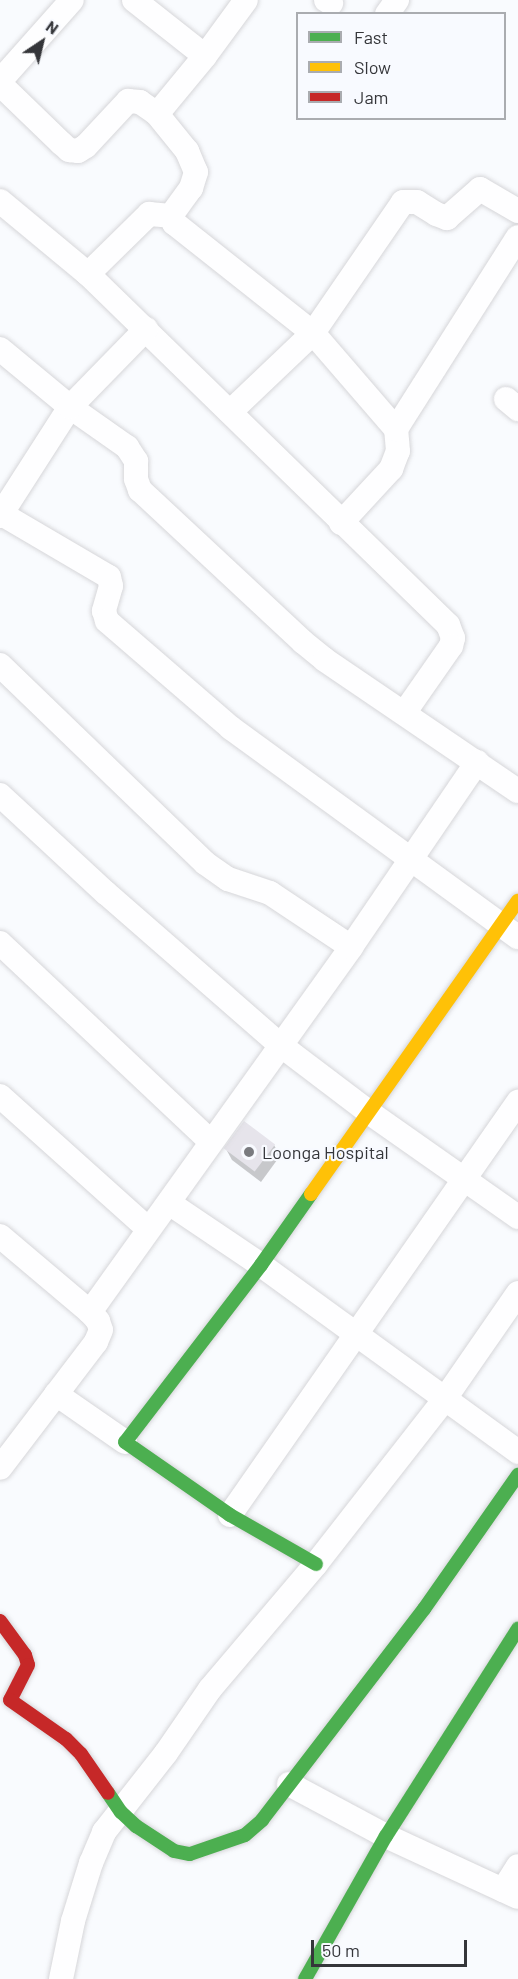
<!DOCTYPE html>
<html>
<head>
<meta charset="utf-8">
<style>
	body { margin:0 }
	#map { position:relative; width:518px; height:1979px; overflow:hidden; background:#f9fbfe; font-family:Barlow,sans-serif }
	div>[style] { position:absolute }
	.shadow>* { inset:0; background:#0003 }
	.building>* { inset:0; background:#e6e4eb; transform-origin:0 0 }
	.roads { filter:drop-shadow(0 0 2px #d6d6d9) drop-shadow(0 0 2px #d6d6d9) }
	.street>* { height:24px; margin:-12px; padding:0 12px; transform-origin:12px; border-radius:12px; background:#fefeff }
	.fast>* { height:14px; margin:-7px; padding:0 7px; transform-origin:7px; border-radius:7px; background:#4caf50 }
	.slow>* { height:14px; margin:-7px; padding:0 7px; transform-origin:7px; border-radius:7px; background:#ffc107 }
	.jam>* { height:14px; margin:-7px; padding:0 7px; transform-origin:7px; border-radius:7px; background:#c62828 }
	.dots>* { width:16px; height:16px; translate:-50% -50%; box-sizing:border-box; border:3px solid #f8faff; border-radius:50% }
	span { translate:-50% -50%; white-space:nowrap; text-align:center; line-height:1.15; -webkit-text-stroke:4.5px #f8faff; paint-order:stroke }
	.poi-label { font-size:18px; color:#35363a }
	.left { translate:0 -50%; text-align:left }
	.legend { position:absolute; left:296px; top:12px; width:210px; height:108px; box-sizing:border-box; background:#f8faff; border:2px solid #aaacb0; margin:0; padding:8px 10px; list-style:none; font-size:18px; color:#35363a }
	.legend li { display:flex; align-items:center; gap:12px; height:30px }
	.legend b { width:30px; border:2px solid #aaacb0 }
	.north { position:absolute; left:12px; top:12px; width:60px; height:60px; -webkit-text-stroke:4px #f8faff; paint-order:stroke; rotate:35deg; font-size:16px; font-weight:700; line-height:24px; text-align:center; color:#35363a }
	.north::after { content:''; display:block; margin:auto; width:21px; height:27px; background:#35363a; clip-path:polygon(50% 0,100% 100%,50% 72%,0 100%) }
	.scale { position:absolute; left:311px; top:1940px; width:156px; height:27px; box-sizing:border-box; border:3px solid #35363a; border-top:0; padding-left:8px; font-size:18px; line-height:21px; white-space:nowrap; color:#35363a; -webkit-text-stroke:4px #f8faff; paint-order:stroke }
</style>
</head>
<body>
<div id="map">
	<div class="shadow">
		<i style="clip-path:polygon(244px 1123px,274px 1145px,280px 1156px,261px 1182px,232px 1160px,226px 1149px)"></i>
	</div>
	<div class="building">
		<i style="left:244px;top:1121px;width:39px;height:34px;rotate:37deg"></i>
	</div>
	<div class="roads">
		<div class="street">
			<i style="left:134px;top:0;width:90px;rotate:38.3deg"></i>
			<i style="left:205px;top:56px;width:69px;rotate:-53.8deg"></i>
			<i style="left:326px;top:0;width:6px;rotate:31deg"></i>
			<i style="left:387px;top:14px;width:17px;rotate:-54deg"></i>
			<i style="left:205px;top:56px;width:75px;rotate:129.6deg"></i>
			<i style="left:157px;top:114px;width:48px;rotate:51deg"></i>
			<i style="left:187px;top:151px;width:23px;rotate:67deg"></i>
			<i style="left:196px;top:172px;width:17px;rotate:107deg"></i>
			<i style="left:191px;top:188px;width:34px;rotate:126deg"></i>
			<i style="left:171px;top:216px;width:8px;rotate:67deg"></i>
			<i style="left:174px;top:223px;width:177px;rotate:38.4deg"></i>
			<i style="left:313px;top:333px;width:127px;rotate:49.2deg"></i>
			<i style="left:0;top:81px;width:108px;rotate:-48.4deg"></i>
			<i style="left:0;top:84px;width:85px;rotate:44deg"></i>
			<i style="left:61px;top:143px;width:11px;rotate:41deg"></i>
			<i style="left:69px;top:150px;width:9px;rotate:6deg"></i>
			<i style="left:78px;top:151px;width:9px;rotate:-32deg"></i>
			<i style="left:86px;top:146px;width:62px;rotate:-47deg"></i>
			<i style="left:128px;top:101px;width:12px;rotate:5deg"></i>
			<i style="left:140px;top:102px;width:21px;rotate:35deg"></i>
			<i style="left:0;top:201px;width:114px;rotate:39.7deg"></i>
			<i style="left:88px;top:274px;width:503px;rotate:44.27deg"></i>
			<i style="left:448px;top:625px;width:14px;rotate:69deg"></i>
			<i style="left:453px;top:638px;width:8px;rotate:104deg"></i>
			<i style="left:451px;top:646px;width:80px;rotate:124.9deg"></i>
			<i style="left:88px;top:274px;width:86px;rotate:-44.5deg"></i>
			<i style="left:149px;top:214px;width:22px;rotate:5deg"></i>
			<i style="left:0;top:349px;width:91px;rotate:39.6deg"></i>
			<i style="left:70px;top:407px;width:70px;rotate:35.1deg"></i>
			<i style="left:127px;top:447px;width:17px;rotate:57deg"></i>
			<i style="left:136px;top:461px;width:18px;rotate:90deg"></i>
			<i style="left:136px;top:479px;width:12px;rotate:70deg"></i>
			<i style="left:140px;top:490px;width:223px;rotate:43deg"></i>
			<i style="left:303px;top:642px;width:28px;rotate:39deg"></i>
			<i style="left:325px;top:660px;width:233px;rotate:34.2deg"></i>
			<i style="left:506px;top:399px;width:16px;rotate:40deg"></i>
			<i style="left:230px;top:412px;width:115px;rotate:-43.6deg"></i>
			<i style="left:313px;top:333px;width:159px;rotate:-55.5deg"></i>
			<i style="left:403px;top:202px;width:14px"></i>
			<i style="left:417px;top:202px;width:22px;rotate:32deg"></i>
			<i style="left:436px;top:214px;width:12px;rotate:20deg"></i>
			<i style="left:447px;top:218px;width:44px;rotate:-41.3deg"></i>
			<i style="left:480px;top:189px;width:44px;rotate:30.1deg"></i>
			<i style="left:0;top:513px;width:126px;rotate:30.4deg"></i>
			<i style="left:109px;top:577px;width:9px;rotate:77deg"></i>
			<i style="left:111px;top:586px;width:26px;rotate:106deg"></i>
			<i style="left:104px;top:611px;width:10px;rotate:73deg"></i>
			<i style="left:107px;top:621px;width:164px;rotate:40.8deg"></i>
			<i style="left:231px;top:728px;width:355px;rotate:36.1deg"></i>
			<i style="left:0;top:516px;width:130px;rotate:-57.3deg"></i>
			<i style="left:70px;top:407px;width:109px;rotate:-45.7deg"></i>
			<i style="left:341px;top:523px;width:74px;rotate:-47.2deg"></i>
			<i style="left:391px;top:469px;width:19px;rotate:-69deg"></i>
			<i style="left:398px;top:451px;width:22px;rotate:-95deg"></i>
			<i style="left:396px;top:429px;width:227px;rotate:-57.6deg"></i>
			<i style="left:0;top:665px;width:285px;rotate:44deg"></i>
			<i style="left:205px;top:863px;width:28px;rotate:35deg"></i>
			<i style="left:228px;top:879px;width:44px;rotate:18.4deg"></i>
			<i style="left:270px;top:893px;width:97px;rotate:33.7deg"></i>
			<i style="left:0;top:795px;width:144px;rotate:42.8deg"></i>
			<i style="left:106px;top:893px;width:230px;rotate:41.1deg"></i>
			<i style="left:279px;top:1044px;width:114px;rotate:37.2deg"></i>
			<i style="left:370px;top:1113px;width:181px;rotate:35.1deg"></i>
			<i style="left:0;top:943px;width:289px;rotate:43.3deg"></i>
			<i style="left:0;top:1096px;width:199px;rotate:41.9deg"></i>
			<i style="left:169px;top:1203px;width:111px;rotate:34deg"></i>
			<i style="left:261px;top:1265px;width:318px;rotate:36deg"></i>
			<i style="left:0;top:1236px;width:118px;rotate:40.2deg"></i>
			<i style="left:90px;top:1312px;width:12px;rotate:48deg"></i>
			<i style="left:98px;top:1321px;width:9px;rotate:72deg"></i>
			<i style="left:101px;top:1330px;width:13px;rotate:113deg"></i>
			<i style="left:96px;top:1342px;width:158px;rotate:127.3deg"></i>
			<i style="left:90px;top:1312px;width:449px;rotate:-54.4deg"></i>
			<i style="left:351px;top:947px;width:224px;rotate:-55.7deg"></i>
			<i style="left:56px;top:1394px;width:84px;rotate:34.8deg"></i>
			<i style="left:230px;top:1515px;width:504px;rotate:-55.11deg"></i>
			<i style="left:289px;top:1784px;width:110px;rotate:28.2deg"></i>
			<i style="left:386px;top:1836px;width:145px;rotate:24.8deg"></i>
			<i style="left:503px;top:1890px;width:28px;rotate:-58deg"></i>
			<i style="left:61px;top:1979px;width:59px;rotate:-78.3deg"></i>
			<i style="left:73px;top:1921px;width:61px;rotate:-72.8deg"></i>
			<i style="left:91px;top:1863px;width:34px;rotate:-67deg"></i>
			<i style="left:104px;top:1832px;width:100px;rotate:-51.9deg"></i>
			<i style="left:166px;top:1753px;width:78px;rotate:-55.5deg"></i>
			<i style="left:210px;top:1689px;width:164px;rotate:-49.7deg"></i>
			<i style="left:316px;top:1564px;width:208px;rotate:-52deg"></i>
			<i style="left:444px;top:1400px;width:130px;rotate:-55.3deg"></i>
		</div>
		<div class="fast">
			<i style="left:311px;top:1194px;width:87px;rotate:125.2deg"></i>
			<i style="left:261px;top:1265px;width:223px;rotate:127.5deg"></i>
			<i style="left:125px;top:1442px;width:128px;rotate:34.8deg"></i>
			<i style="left:230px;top:1515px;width:99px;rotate:29.7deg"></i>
			<i style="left:108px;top:1793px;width:23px;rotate:56deg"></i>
			<i style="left:121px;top:1812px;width:21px;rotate:43deg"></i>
			<i style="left:136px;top:1826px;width:45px;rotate:33.3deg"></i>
			<i style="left:174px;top:1851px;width:16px;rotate:11deg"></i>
			<i style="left:190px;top:1854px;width:58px;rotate:-19.1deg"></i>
			<i style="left:245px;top:1835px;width:23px;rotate:-41deg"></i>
			<i style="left:262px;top:1820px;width:266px;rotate:-52.5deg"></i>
			<i style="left:424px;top:1609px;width:164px;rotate:-55deg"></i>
			<i style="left:305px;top:1979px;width:164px;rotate:-60.5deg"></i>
			<i style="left:386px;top:1836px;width:246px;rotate:-57.5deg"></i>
		</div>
		<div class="slow">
			<i style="left:311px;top:1194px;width:359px;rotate:-54.8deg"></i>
		</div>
		<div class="jam">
			<i style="left:0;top:1621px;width:42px;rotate:53.7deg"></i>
			<i style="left:25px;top:1655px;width:10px;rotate:73deg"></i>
			<i style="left:28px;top:1665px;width:39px;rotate:117deg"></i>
			<i style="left:10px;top:1700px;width:68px;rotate:34.9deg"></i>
			<i style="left:66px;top:1739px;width:21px;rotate:45deg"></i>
			<i style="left:81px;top:1754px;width:47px;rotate:55.3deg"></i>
		</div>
	</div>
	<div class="dots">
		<i style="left:249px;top:1152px;background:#7a7b7f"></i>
	</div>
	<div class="poi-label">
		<span class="left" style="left:262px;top:1152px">Loonga Hospital</span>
	</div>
	<ul class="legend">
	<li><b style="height:8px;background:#4caf50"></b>Fast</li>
	<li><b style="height:8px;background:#ffc107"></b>Slow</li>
	<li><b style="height:8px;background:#c62828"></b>Jam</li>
	</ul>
	<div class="north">N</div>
	<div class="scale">50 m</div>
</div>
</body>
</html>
